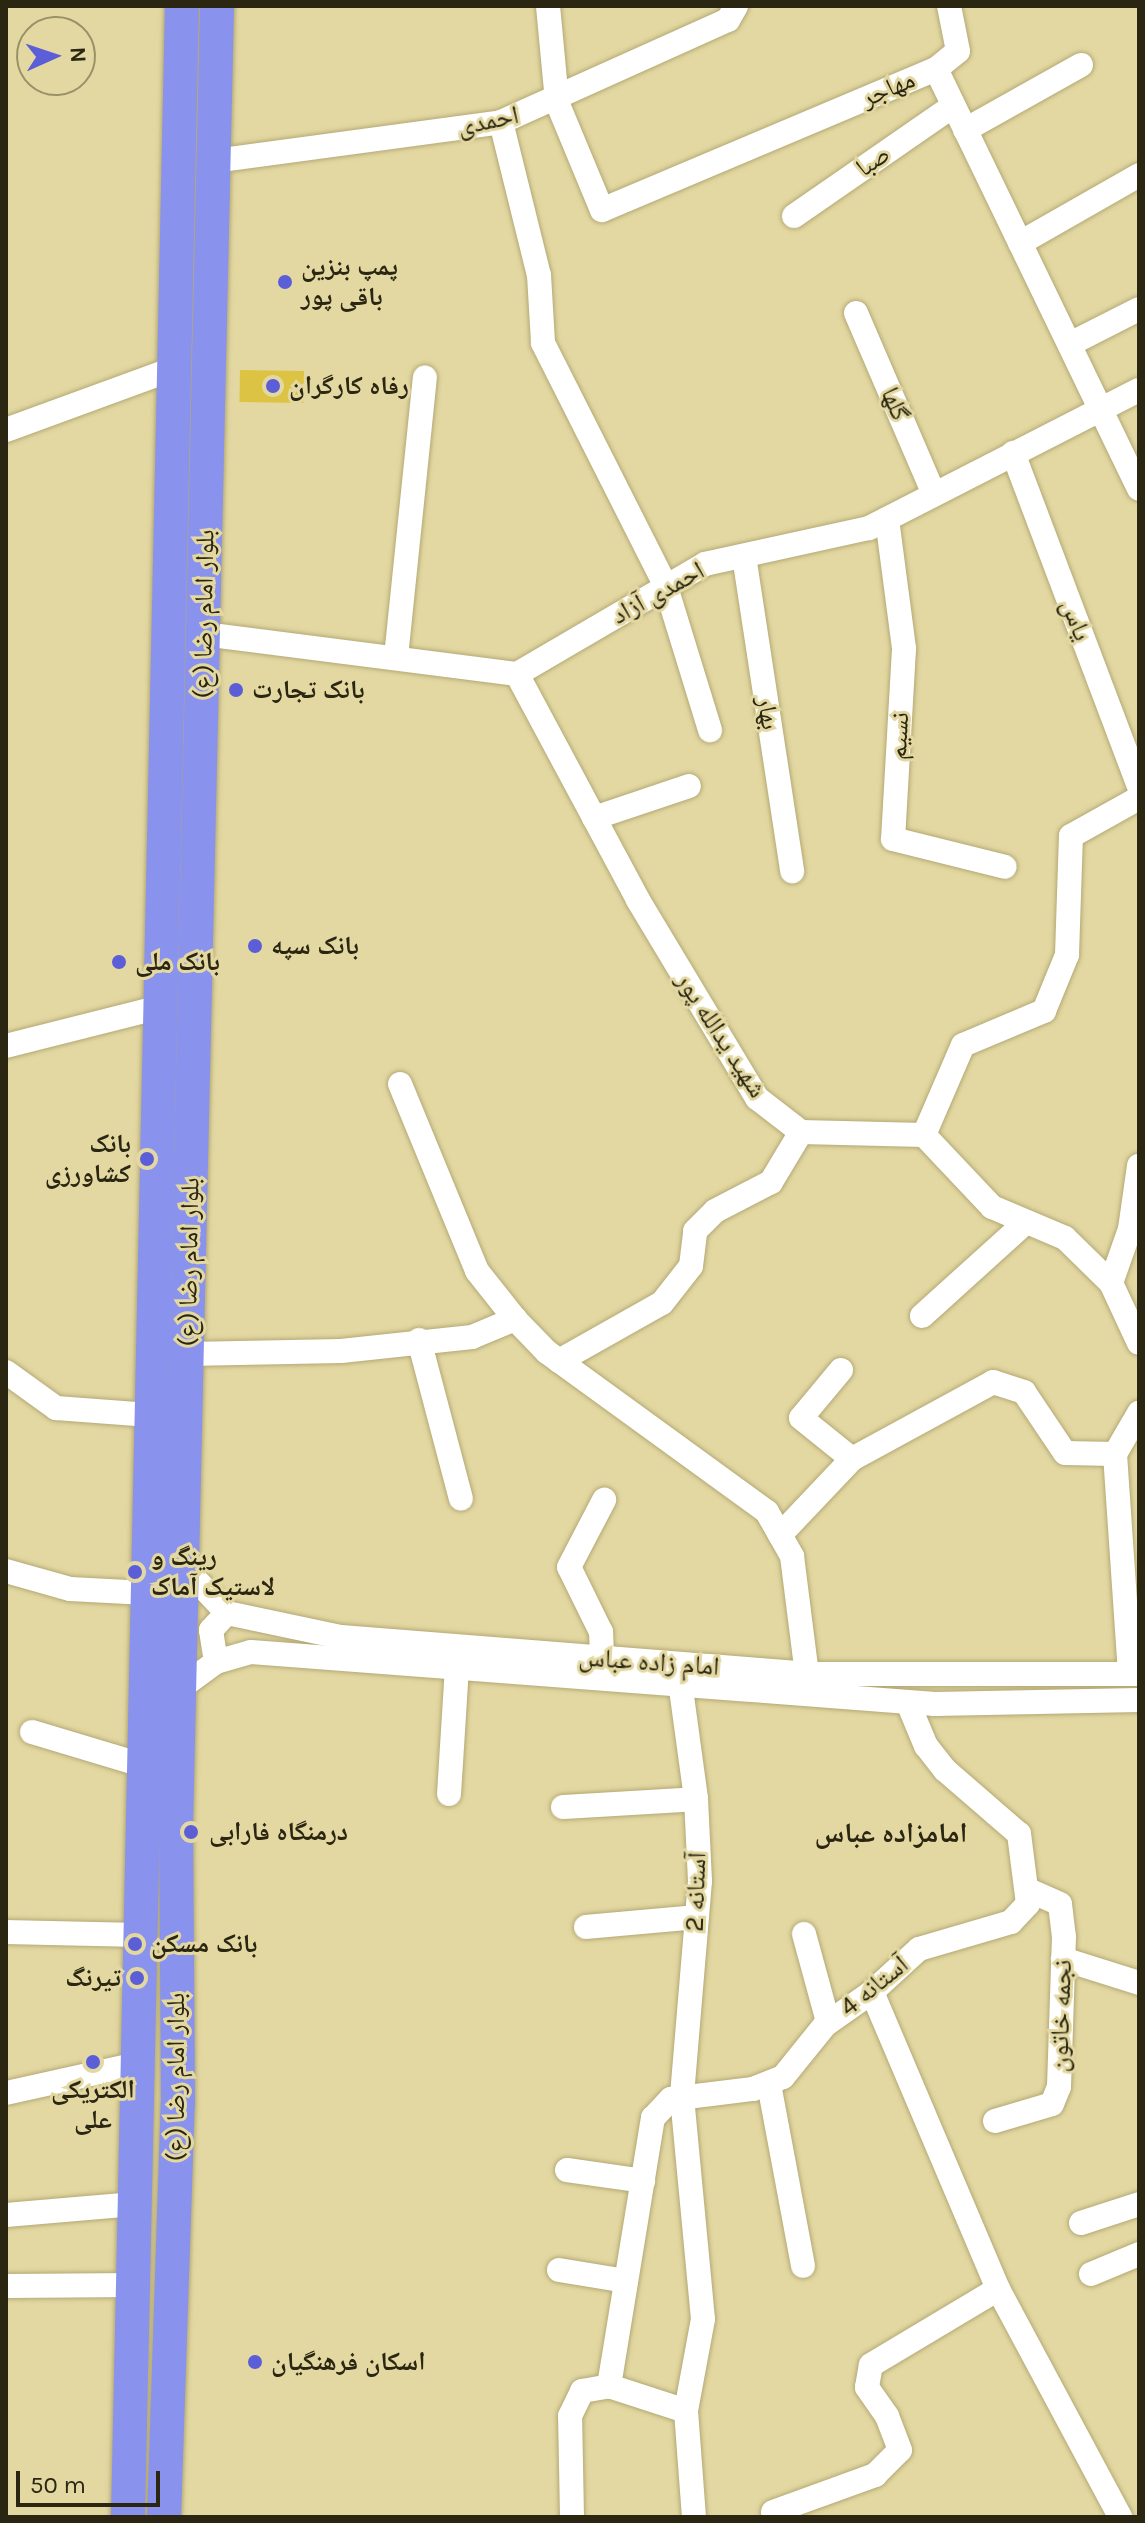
<!DOCTYPE html>
<html>
<head>
<meta charset="utf-8">
<style>
	body { margin:0 }
	#map { position:relative; width:1145px; height:2523px; overflow:hidden; background:#e3d8a2; font-family:Karla,"Noto Naskh Arabic",sans-serif }
	div>[style] { position:absolute }
	.building>* { inset:0; background:#dcc343; transform-origin:0 0 }
	.roads { filter:drop-shadow(0 0 2px #b4a975) drop-shadow(0 0 2px #b4a975) }
	.minor>* { height:24px; margin:-12px; padding:0 12px; transform-origin:12px; border-radius:12px; background:#fff }
	.highway>* { height:34px; margin:-17px; padding:0 17px; transform-origin:17px; border-radius:17px; background:#8993ee }
	.dots>* { width:22px; height:22px; translate:-50% -50%; box-sizing:border-box; border:4px solid #e3d8a2; border-radius:50% }
	span { translate:-50% -50%; white-space:nowrap; text-align:center; line-height:1.15; -webkit-text-stroke:6px #e3d8a2; paint-order:stroke }
	.street-label { font-size:26px; color:#2a2611 }
	.poi-label { font-size:26px; color:#2a2611; font-weight:700 }
	.left { translate:0 -50%; text-align:left }
	.right { translate:-100% -50%; text-align:right }
	.neighbourhood-label { font-size:28px; color:#2a2611; font-weight:700 }
	.frame { position:absolute; inset:0; border:8px solid #2a2611; pointer-events:none }
	.north { position:absolute; left:16px; top:16px; width:80px; height:80px; box-sizing:border-box; background:#e3d8a2; border:2px solid #999168; border-radius:50%; rotate:87deg; font-size:22px; font-weight:700; line-height:32px; text-align:center; color:#2a2611 }
	.north::after { content:''; display:block; margin:auto; width:28px; height:36px; background:#5b5ed6; clip-path:polygon(50% 0,100% 100%,50% 72%,0 100%) }
	.scale { position:absolute; left:16px; top:2471px; width:144px; height:36px; box-sizing:border-box; border:4px solid #2a2611; border-top:0; padding-left:10px; font-size:24px; line-height:28px; white-space:nowrap; color:#2a2611; -webkit-text-stroke:6px #e3d8a2; paint-order:stroke }
</style>
</head>
<body>
<div id="map">
	<div class="building">
		<i style="left:240px;top:370px;width:64px;height:32px;rotate:1deg"></i>
	</div>
	<div class="roads">
		<div class="minor">
			<i style="left:548px;top:6px;width:96px;rotate:84.6deg"></i>
			<i style="left:557px;top:102px;width:117px;rotate:67.4deg"></i>
			<i style="left:602px;top:210px;width:363px;rotate:-22.9deg"></i>
			<i style="left:936px;top:69px;width:466px;rotate:64.2deg"></i>
			<i style="left:936px;top:69px;width:28px;rotate:-39deg"></i>
			<i style="left:958px;top:51px;width:46px;rotate:-101.3deg"></i>
			<i style="left:501px;top:122px;width:158px;rotate:76.1deg"></i>
			<i style="left:539px;top:275px;width:68px;rotate:86.6deg"></i>
			<i style="left:543px;top:343px;width:273px;rotate:63.2deg"></i>
			<i style="left:666px;top:587px;width:150px;rotate:72.9deg"></i>
			<i style="left:965px;top:130px;width:133px;rotate:-29.3deg"></i>
			<i style="left:214px;top:161px;width:290px;rotate:-7.7deg"></i>
			<i style="left:501px;top:122px;width:249px;rotate:-24.2deg"></i>
			<i style="left:728px;top:20px;width:16px;rotate:-60deg"></i>
			<i style="left:794px;top:216px;width:193px;rotate:-34.7deg"></i>
			<i style="left:1020px;top:243px;width:137px;rotate:-29.7deg"></i>
			<i style="left:856px;top:313px;width:197px;rotate:66.7deg"></i>
			<i style="left:1070px;top:344px;width:77px;rotate:-26.9deg"></i>
			<i style="left:6px;top:430px;width:180px;rotate:-20.1deg"></i>
			<i style="left:1013px;top:453px;width:357px;rotate:69.3deg"></i>
			<i style="left:887px;top:519px;width:131px;rotate:82.5deg"></i>
			<i style="left:904px;top:649px;width:190px;rotate:93.3deg"></i>
			<i style="left:893px;top:839px;width:115px;rotate:14deg"></i>
			<i style="left:744px;top:556px;width:319px;rotate:81.3deg"></i>
			<i style="left:204px;top:634px;width:316px;rotate:7.3deg"></i>
			<i style="left:517px;top:674px;width:218px;rotate:-30.3deg"></i>
			<i style="left:705px;top:564px;width:168px;rotate:-12.4deg"></i>
			<i style="left:869px;top:528px;width:303px;rotate:-27.1deg"></i>
			<i style="left:396px;top:657px;width:281px;rotate:-84.1deg"></i>
			<i style="left:517px;top:674px;width:256px;rotate:61.8deg"></i>
			<i style="left:638px;top:900px;width:231px;rotate:59deg"></i>
			<i style="left:757px;top:1098px;width:56px;rotate:37.7deg"></i>
			<i style="left:801px;top:1132px;width:123px;rotate:1.4deg"></i>
			<i style="left:924px;top:1135px;width:99px;rotate:46.6deg"></i>
			<i style="left:992px;top:1207px;width:79px;rotate:23deg"></i>
			<i style="left:1065px;top:1238px;width:64px;rotate:44.4deg"></i>
			<i style="left:1111px;top:1283px;width:66px;rotate:65deg"></i>
			<i style="left:594px;top:818px;width:100px;rotate:-18.6deg"></i>
			<i style="left:6px;top:1046px;width:159px;rotate:-14.2deg"></i>
			<i style="left:400px;top:1084px;width:202px;rotate:67.6deg"></i>
			<i style="left:477px;top:1271px;width:61px;rotate:51.6deg"></i>
			<i style="left:924px;top:1135px;width:98px;rotate:-66.6deg"></i>
			<i style="left:963px;top:1045px;width:88px;rotate:-22.8deg"></i>
			<i style="left:1044px;top:1011px;width:61px;rotate:-67.7deg"></i>
			<i style="left:1067px;top:955px;width:119px;rotate:-88.1deg"></i>
			<i style="left:1071px;top:836px;width:78px;rotate:-29.2deg"></i>
			<i style="left:1111px;top:1283px;width:57px;rotate:-70.6deg"></i>
			<i style="left:1130px;top:1229px;width:64px;rotate:-81.9deg"></i>
			<i style="left:922px;top:1316px;width:140px;rotate:-42.1deg"></i>
			<i style="left:419px;top:1340px;width:164px;rotate:75.2deg"></i>
			<i style="left:187px;top:1354px;width:154px;rotate:-1.1deg"></i>
			<i style="left:341px;top:1351px;width:132px;rotate:-6.1deg"></i>
			<i style="left:472px;top:1337px;width:47px;rotate:-22.7deg"></i>
			<i style="left:515px;top:1319px;width:46px;rotate:45.9deg"></i>
			<i style="left:547px;top:1352px;width:272px;rotate:36deg"></i>
			<i style="left:767px;top:1512px;width:51px;rotate:60.4deg"></i>
			<i style="left:792px;top:1556px;width:119px;rotate:82.8deg"></i>
			<i style="left:559px;top:1361px;width:118px;rotate:-29.4deg"></i>
			<i style="left:662px;top:1303px;width:47px;rotate:-51.9deg"></i>
			<i style="left:691px;top:1266px;width:35px;rotate:-83deg"></i>
			<i style="left:695px;top:1231px;width:28px;rotate:-45deg"></i>
			<i style="left:715px;top:1211px;width:63px;rotate:-27.4deg"></i>
			<i style="left:771px;top:1182px;width:58px;rotate:-59deg"></i>
			<i style="left:841px;top:1370px;width:62px;rotate:129.8deg"></i>
			<i style="left:801px;top:1418px;width:65px;rotate:38.8deg"></i>
			<i style="left:6px;top:1372px;width:62px;rotate:35.8deg"></i>
			<i style="left:56px;top:1408px;width:94px;rotate:4.3deg"></i>
			<i style="left:780px;top:1535px;width:105px;rotate:-46.5deg"></i>
			<i style="left:852px;top:1459px;width:161px;rotate:-28.6deg"></i>
			<i style="left:993px;top:1382px;width:33px;rotate:18deg"></i>
			<i style="left:1024px;top:1392px;width:73px;rotate:56.1deg"></i>
			<i style="left:1065px;top:1453px;width:50px;rotate:1.1deg"></i>
			<i style="left:182px;top:1565px;width:66px;rotate:46.8deg"></i>
			<i style="left:227px;top:1613px;width:116px;rotate:11.9deg"></i>
			<i style="left:341px;top:1637px;width:467px;rotate:4.5deg"></i>
			<i style="left:807px;top:1674px;width:332px"></i>
			<i style="left:6px;top:1571px;width:66px;rotate:15.7deg"></i>
			<i style="left:70px;top:1589px;width:77px;rotate:3deg"></i>
			<i style="left:602px;top:1658px;width:26px;rotate:-92deg"></i>
			<i style="left:601px;top:1632px;width:72px;rotate:-116.2deg"></i>
			<i style="left:569px;top:1567px;width:76px;rotate:-62.4deg"></i>
			<i style="left:216px;top:1662px;width:32px;rotate:-99deg"></i>
			<i style="left:211px;top:1630px;width:23px;rotate:-47deg"></i>
			<i style="left:1130px;top:1674px;width:221px;rotate:-93.9deg"></i>
			<i style="left:1115px;top:1454px;width:48px;rotate:-59.7deg"></i>
			<i style="left:179px;top:1689px;width:46px;rotate:-36.1deg"></i>
			<i style="left:216px;top:1662px;width:36px;rotate:-16deg"></i>
			<i style="left:251px;top:1652px;width:686px;rotate:4.35deg"></i>
			<i style="left:935px;top:1704px;width:204px;rotate:-1.1deg"></i>
			<i style="left:681px;top:1689px;width:111px;rotate:82.2deg"></i>
			<i style="left:696px;top:1799px;width:82px;rotate:87.2deg"></i>
			<i style="left:700px;top:1881px;width:217px;rotate:94.8deg"></i>
			<i style="left:682px;top:2097px;width:223px;rotate:84.6deg"></i>
			<i style="left:703px;top:2319px;width:94px;rotate:100.5deg"></i>
			<i style="left:686px;top:2411px;width:106px;rotate:85.7deg"></i>
			<i style="left:32px;top:1732px;width:115px;rotate:16.7deg"></i>
			<i style="left:449px;top:1794px;width:126px;rotate:-86.4deg"></i>
			<i style="left:563px;top:1807px;width:133px;rotate:-3.4deg"></i>
			<i style="left:586px;top:1927px;width:111px;rotate:-5.1deg"></i>
			<i style="left:6px;top:1932px;width:133px;rotate:1.3deg"></i>
			<i style="left:804px;top:1934px;width:91px;rotate:74.7deg"></i>
			<i style="left:1063px;top:1959px;width:80px;rotate:17.5deg"></i>
			<i style="left:872px;top:1992px;width:323px;rotate:67deg"></i>
			<i style="left:769px;top:2084px;width:185px;rotate:79.4deg"></i>
			<i style="left:6px;top:2093px;width:134px;rotate:-12.5deg"></i>
			<i style="left:995px;top:2121px;width:59px;rotate:-16.6deg"></i>
			<i style="left:1052px;top:2104px;width:18px;rotate:-68deg"></i>
			<i style="left:1059px;top:2087px;width:150px;rotate:-88.1deg"></i>
			<i style="left:1064px;top:1937px;width:33px;rotate:-97deg"></i>
			<i style="left:1060px;top:1904px;width:36px;rotate:-156deg"></i>
			<i style="left:567px;top:2170px;width:77px;rotate:8.2deg"></i>
			<i style="left:6px;top:2215px;width:129px;rotate:-4.9deg"></i>
			<i style="left:1081px;top:2223px;width:61px;rotate:-18.1deg"></i>
			<i style="left:559px;top:2270px;width:68px;rotate:9.3deg"></i>
			<i style="left:1091px;top:2274px;width:52px;rotate:-22.6deg"></i>
			<i style="left:6px;top:2286px;width:129px;rotate:-0.4deg"></i>
			<i style="left:609px;top:2386px;width:272px;rotate:-80.7deg"></i>
			<i style="left:653px;top:2118px;width:26px;rotate:-47deg"></i>
			<i style="left:671px;top:2099px;width:83px;rotate:-7deg"></i>
			<i style="left:753px;top:2089px;width:32px;rotate:-22deg"></i>
			<i style="left:783px;top:2077px;width:67px;rotate:-51.1deg"></i>
			<i style="left:825px;top:2025px;width:57px;rotate:-35.1deg"></i>
			<i style="left:872px;top:1992px;width:64px;rotate:-42.5deg"></i>
			<i style="left:919px;top:1949px;width:96px;rotate:-16.4deg"></i>
			<i style="left:1011px;top:1922px;width:25px;rotate:-47deg"></i>
			<i style="left:1028px;top:1904px;width:71px;rotate:-97.3deg"></i>
			<i style="left:1019px;top:1834px;width:98px;rotate:-139.1deg"></i>
			<i style="left:945px;top:1770px;width:31px;rotate:-128deg"></i>
			<i style="left:926px;top:1746px;width:47px;rotate:-112.7deg"></i>
			<i style="left:773px;top:2512px;width:109px;rotate:-19.9deg"></i>
			<i style="left:875px;top:2475px;width:35px;rotate:-45deg"></i>
			<i style="left:900px;top:2450px;width:36px;rotate:-111deg"></i>
			<i style="left:887px;top:2416px;width:35px;rotate:-125deg"></i>
			<i style="left:867px;top:2387px;width:22px;rotate:-80deg"></i>
			<i style="left:871px;top:2365px;width:148px;rotate:-30.9deg"></i>
			<i style="left:998px;top:2289px;width:259px;rotate:61.8deg"></i>
			<i style="left:572px;top:2517px;width:101px;rotate:-91.1deg"></i>
			<i style="left:570px;top:2416px;width:28px;rotate:-64deg"></i>
			<i style="left:582px;top:2391px;width:27px;rotate:-10deg"></i>
			<i style="left:609px;top:2386px;width:81px;rotate:18deg"></i>
		</div>
		<div class="highway">
			<i style="left:128px;top:2517px;width:2512px;rotate:-88.77deg"></i>
			<i style="left:164px;top:2517px;width:414px;rotate:-88.1deg"></i>
			<i style="left:178px;top:2103px;width:275px;rotate:-90.4deg"></i>
			<i style="left:176px;top:1828px;width:1822px;rotate:-88.71deg"></i>
		</div>
	</div>
	<div class="dots">
		<i style="left:285px;top:282px;background:#5b5ed6"></i>
		<i style="left:273px;top:386px;background:#5b5ed6"></i>
		<i style="left:236px;top:690px;background:#5b5ed6"></i>
		<i style="left:255px;top:946px;background:#5b5ed6"></i>
		<i style="left:119px;top:962px;background:#5b5ed6"></i>
		<i style="left:147px;top:1159px;background:#5b5ed6"></i>
		<i style="left:135px;top:1572px;background:#5b5ed6"></i>
		<i style="left:191px;top:1832px;background:#5b5ed6"></i>
		<i style="left:135px;top:1944px;background:#5b5ed6"></i>
		<i style="left:137px;top:1978px;background:#5b5ed6"></i>
		<i style="left:93px;top:2062px;background:#5b5ed6"></i>
		<i style="left:255px;top:2362px;background:#5b5ed6"></i>
	</div>
	<div class="street-label">
		<span style="left:888px;top:89px;rotate:-23deg">مهاجر</span>
		<span style="left:488px;top:121px;rotate:-12deg">احمدی</span>
		<span style="left:873px;top:161px;rotate:-35deg">صبا</span>
		<span style="left:895px;top:404px;rotate:67deg">گلها</span>
		<span style="left:658px;top:593px;rotate:-29deg">احمدی آزاد</span>
		<span style="left:204px;top:614px;rotate:-89deg">بلوار امام رضا (ع)</span>
		<span style="left:1076px;top:620px;rotate:69deg">یاس</span>
		<span style="left:768px;top:713px;rotate:81deg">بهار</span>
		<span style="left:899px;top:736px;rotate:-87deg">نسیم</span>
		<span style="left:721px;top:1035px;rotate:57deg">شهید یدالله پور</span>
		<span style="left:189px;top:1262px;rotate:-89deg">بلوار امام رضا (ع)</span>
		<span style="left:649px;top:1662px;rotate:4deg">امام زاده عباس</span>
		<span style="left:696px;top:1892px;rotate:-88deg">آستانه 2</span>
		<span style="left:874px;top:1986px;rotate:-39deg">آستانه 4</span>
		<span style="left:1061px;top:2016px;rotate:-88deg">نجمه خاتون</span>
		<span style="left:176px;top:2077px;rotate:-90deg">بلوار امام رضا (ع)</span>
	</div>
	<div class="poi-label">
		<span class="left" style="left:301px;top:282px">پمپ بنزین<br>باقی پور</span>
		<span class="left" style="left:289px;top:386px">رفاه کارگران</span>
		<span class="left" style="left:252px;top:690px">بانک تجارت</span>
		<span class="left" style="left:271px;top:946px">بانک سپه</span>
		<span class="left" style="left:135px;top:962px">بانک ملی</span>
		<span class="right" style="left:131px;top:1159px">بانک<br>کشاورزی</span>
		<span class="left" style="left:151px;top:1572px">رینگ و<br>لاستیک آماک</span>
		<span class="left" style="left:209px;top:1832px">درمنگاه فارابی</span>
		<span class="left" style="left:151px;top:1944px">بانک مسکن</span>
		<span class="right" style="left:121px;top:1978px">تیرنگ</span>
		<span style="left:93px;top:2105px">الکتریکی<br>علی</span>
		<span class="left" style="left:271px;top:2362px">اسکان فرهنگیان</span>
	</div>
	<div class="neighbourhood-label">
		<span style="left:891px;top:1833px">امامزاده عباس</span>
	</div>
	<div class="frame"></div>
	<div class="north">N</div>
	<div class="scale">50 m</div>
</div>
</body>
</html>
